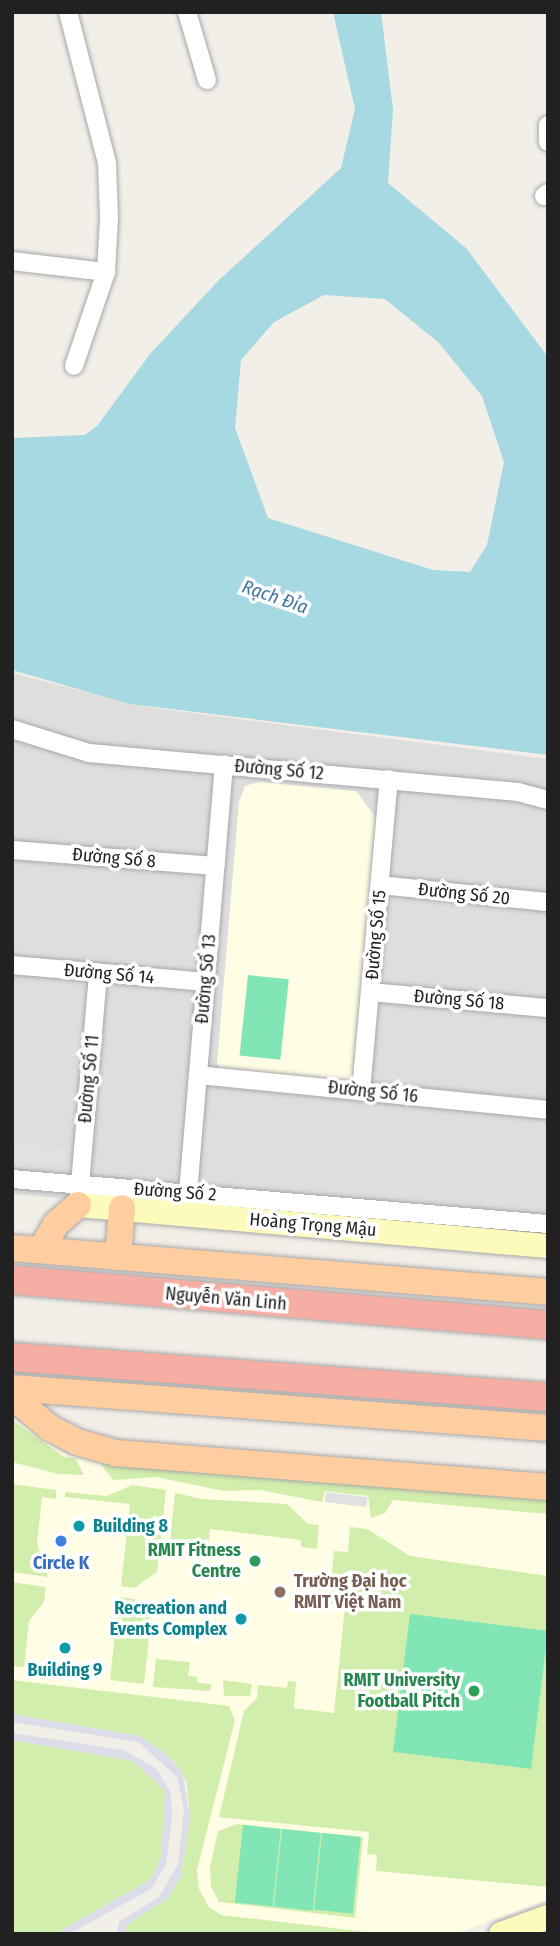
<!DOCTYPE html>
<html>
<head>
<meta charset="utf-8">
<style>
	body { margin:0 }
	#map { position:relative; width:560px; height:1946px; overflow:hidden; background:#f2eee8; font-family:"Fira Sans Condensed",sans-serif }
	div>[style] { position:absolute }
	.residential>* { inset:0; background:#dfdede }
	.education>* { inset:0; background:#fffde4 }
	.grass>* { inset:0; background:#d2eeac }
	.pitch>* { inset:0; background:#82e5b6; transform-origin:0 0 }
	.parking>* { inset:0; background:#e1e1e1; transform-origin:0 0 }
	.plaza>* { inset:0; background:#dcdde8 }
	.water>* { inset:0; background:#a6d9e2 }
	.roads { filter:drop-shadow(0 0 2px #a8a8a8) drop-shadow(0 0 2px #a8a8a8) }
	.minor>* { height:18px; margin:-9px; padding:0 9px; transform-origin:9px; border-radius:9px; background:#fff }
	.secondary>* { height:24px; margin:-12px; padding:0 12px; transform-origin:12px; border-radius:12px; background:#fdfbbb }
	.primary>* { height:26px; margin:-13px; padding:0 13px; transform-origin:13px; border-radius:13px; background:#ffcea0 }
	.trunk>* { height:28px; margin:-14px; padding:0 14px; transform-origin:14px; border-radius:14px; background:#f6ada3 }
	.dots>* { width:19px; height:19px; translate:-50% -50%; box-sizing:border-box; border:4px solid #fff; border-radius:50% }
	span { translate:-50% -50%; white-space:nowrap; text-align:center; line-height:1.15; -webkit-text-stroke:7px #fff; paint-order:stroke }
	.street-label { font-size:18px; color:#212121 }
	.culture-label { font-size:18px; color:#0d838f; font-weight:700 }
	.left { translate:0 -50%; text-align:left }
	.right { translate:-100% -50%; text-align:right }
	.leisure-label { font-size:18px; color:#27864d; font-weight:700 }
	.shop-label { font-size:18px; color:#366cbe; font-weight:700 }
	.education-label { font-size:18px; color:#785e54; font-weight:700 }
	.water-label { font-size:19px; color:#3f779f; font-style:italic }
	.frame { position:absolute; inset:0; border:14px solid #212121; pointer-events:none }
</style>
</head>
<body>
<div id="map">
	<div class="residential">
		<i style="clip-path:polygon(12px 673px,147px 707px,548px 759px,548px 1240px,12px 1194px)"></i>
	</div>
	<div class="education">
		<i style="clip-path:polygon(259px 782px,356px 791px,376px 818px,356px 1073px,345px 1086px,229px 1077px,217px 1064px,239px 802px,245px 786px)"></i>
		<i style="clip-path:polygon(12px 1417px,67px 1455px,548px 1493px,548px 1900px,454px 1934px,220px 1930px,192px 1879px,226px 1725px,12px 1692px)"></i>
	</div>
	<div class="grass">
		<i style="clip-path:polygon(12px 1420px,64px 1457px,75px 1458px,84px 1475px,58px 1474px,12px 1462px)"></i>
		<i style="clip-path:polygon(99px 1462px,548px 1495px,548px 1514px,393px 1500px,385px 1513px,371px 1518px,368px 1496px,325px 1491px,322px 1502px,260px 1490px,224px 1491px,156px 1477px,113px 1480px)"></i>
		<i style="clip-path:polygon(12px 1484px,56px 1490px,56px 1499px,42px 1497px,37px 1543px,48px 1577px,12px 1572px)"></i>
		<i style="clip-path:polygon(132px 1485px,166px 1490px,157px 1572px,134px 1588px,121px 1586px,130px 1504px,65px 1497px,65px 1492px,107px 1496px)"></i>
		<i style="clip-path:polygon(175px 1493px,202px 1499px,287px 1504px,308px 1524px,319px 1525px,317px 1549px,301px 1547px,301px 1540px,210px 1529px,208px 1546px,170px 1542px)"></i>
		<i style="clip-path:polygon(350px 1527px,367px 1529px,410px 1556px,548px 1576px,548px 1887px,376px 1871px,377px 1855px,367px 1854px,369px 1832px,219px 1817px,244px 1711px,257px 1698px,258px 1685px,287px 1688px,288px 1681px,296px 1682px,294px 1708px,334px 1713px,345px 1606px,329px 1604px,334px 1551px,348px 1552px)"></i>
		<i style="clip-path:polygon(12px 1582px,46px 1587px,44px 1602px,29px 1621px,24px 1667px,12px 1666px)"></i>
		<i style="clip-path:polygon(119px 1597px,134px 1599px,139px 1610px,151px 1619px,144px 1684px,110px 1680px)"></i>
		<i style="clip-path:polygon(156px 1659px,190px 1662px,188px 1676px,197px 1677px,198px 1683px,212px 1684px,210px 1691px,153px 1687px)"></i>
		<i style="clip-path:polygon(12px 1680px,229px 1706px,235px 1720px,197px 1870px,199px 1889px,209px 1907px,221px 1915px,385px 1934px,123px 1934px,128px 1924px,168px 1898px,181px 1876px,190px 1817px,187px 1782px,173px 1760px,139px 1736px,12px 1714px)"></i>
		<i style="clip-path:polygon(223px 1680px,252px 1684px,250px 1696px,224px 1696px)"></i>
		<i style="clip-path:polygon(12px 1740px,133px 1761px,165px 1791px,161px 1858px,151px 1879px,55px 1934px,12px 1934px)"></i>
		<i style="clip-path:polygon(237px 1824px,363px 1837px,355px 1918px,219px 1902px,211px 1886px,210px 1867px,218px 1831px)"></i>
	</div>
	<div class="pitch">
		<i style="left:248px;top:975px;width:41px;height:81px;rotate:6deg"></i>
		<i style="left:410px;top:1614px;width:139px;height:139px;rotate:7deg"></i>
		<i style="left:243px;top:1825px;width:38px;height:78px;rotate:6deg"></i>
		<i style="left:282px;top:1829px;width:39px;height:78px;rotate:6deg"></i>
		<i style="left:322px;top:1833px;width:39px;height:77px;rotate:6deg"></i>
	</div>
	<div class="parking">
		<i style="left:12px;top:1142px;width:54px;height:19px;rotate:6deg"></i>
		<i style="left:326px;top:1492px;width:42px;height:10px;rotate:7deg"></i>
	</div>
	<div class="plaza">
		<i style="clip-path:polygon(12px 1714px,139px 1736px,164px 1752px,182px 1772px,190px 1817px,181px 1876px,168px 1898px,128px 1924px,123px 1934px,117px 1934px,119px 1922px,159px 1897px,178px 1864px,184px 1809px,177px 1777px,138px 1742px,12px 1722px)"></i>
		<i style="clip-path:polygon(12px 1733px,123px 1750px,156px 1768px,171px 1793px,172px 1817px,166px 1865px,151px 1889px,69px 1934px,55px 1934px,151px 1879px,161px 1858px,165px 1791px,133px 1761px,12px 1740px)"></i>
	</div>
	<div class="water">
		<i style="clip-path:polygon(evenodd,333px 12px,381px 12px,393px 110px,388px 183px,466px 248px,548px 357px,548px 755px,130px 704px,12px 670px,12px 438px,85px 435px,97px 426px,150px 354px,218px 281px,341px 168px,355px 109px,333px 12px,324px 295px,385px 299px,439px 343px,482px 396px,504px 462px,487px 545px,470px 572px,433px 570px,268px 518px,235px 428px,241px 360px,274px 322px,324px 295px)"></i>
	</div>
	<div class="roads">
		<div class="minor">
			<i style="left:68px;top:12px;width:156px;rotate:75.5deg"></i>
			<i style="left:107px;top:163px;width:55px;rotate:87.9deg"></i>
			<i style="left:109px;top:218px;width:54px;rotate:93.2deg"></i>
			<i style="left:106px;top:272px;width:99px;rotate:108.8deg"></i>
			<i style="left:187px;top:12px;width:71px;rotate:73.6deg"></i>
			<i style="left:548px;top:125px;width:17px;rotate:90deg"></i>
			<i style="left:544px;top:196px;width:5px;rotate:-37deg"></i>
			<i style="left:12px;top:261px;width:95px;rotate:6.7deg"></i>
			<i style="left:12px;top:729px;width:81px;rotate:17.3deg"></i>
			<i style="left:89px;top:753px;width:431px;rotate:5.2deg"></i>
			<i style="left:518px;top:792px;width:31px;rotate:15deg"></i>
			<i style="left:12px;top:850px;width:204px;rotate:4.5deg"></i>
			<i style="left:380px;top:885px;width:169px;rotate:5.8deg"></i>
			<i style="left:12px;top:965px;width:195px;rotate:5deg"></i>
			<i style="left:371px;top:992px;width:178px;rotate:5.2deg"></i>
			<i style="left:198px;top:1075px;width:352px;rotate:5.7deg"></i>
			<i style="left:361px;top:1091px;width:313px;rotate:-84.9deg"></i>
			<i style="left:12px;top:1179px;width:538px;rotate:4.8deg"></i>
			<i style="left:188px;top:1193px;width:430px;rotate:-85.2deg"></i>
			<i style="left:79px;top:1196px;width:224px;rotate:-85.1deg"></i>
		</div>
		<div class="secondary">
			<i style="left:78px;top:1205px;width:472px;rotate:5deg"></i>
			<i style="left:501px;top:1934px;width:50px;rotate:-19.9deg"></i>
		</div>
		<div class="primary">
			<i style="left:12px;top:1248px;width:538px;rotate:4.69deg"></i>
			<i style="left:41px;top:1250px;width:30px;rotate:-60deg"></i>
			<i style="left:56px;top:1224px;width:29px;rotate:-41deg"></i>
			<i style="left:118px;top:1257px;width:49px;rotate:-85.3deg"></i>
			<i style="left:12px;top:1388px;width:537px;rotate:4.27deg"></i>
			<i style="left:12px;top:1396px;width:50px;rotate:40.1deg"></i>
			<i style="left:50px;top:1428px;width:30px;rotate:27deg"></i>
			<i style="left:77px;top:1442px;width:41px;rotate:15.8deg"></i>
			<i style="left:116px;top:1453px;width:433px;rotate:4.5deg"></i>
		</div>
		<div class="trunk">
			<i style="left:12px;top:1280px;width:538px;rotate:4.8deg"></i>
			<i style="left:12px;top:1357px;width:537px;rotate:4.27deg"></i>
		</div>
	</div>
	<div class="dots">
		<i style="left:79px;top:1526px;background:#0f9aa8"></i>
		<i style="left:61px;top:1541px;background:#3f7fe0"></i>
		<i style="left:255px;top:1561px;background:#2e9e5b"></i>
		<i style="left:280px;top:1592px;background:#8d6e63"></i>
		<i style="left:241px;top:1619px;background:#0f9aa8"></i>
		<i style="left:65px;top:1648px;background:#0f9aa8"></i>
		<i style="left:474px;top:1691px;background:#2e9e5b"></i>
	</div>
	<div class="street-label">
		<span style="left:279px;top:770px;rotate:5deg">Đường Số 12</span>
		<span style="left:114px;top:858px;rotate:5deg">Đường Số 8</span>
		<span style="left:464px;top:894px;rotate:6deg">Đường Số 20</span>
		<span style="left:376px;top:935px;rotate:-85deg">Đường Số 15</span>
		<span style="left:109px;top:974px;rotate:5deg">Đường Số 14</span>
		<span style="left:206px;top:979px;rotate:-85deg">Đường Số 13</span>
		<span style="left:459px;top:1000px;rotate:5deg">Đường Số 18</span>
		<span style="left:89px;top:1079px;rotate:-85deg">Đường Số 11</span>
		<span style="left:373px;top:1092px;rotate:6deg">Đường Số 16</span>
		<span style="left:175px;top:1192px;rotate:4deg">Đường Số 2</span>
		<span style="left:313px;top:1225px;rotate:5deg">Hoàng Trọng Mậu</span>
		<span style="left:226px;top:1299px;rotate:5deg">Nguyễn Văn Linh</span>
	</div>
	<div class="culture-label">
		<span class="left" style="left:93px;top:1526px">Building 8</span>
		<span class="right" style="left:227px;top:1619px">Recreation and<br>Events Complex</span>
		<span style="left:65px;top:1670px">Building 9</span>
	</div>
	<div class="leisure-label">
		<span class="right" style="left:241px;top:1561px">RMIT Fitness<br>Centre</span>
		<span class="right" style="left:460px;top:1691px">RMIT University<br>Football Pitch</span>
	</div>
	<div class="shop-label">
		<span style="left:61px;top:1563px">Circle K</span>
	</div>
	<div class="education-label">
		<span class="left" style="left:294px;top:1592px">Trường Đại học<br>RMIT Việt Nam</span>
	</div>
	<div class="water-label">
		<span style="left:275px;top:597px;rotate:19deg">Rạch Đỉa</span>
	</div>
	<div class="frame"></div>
</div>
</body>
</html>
